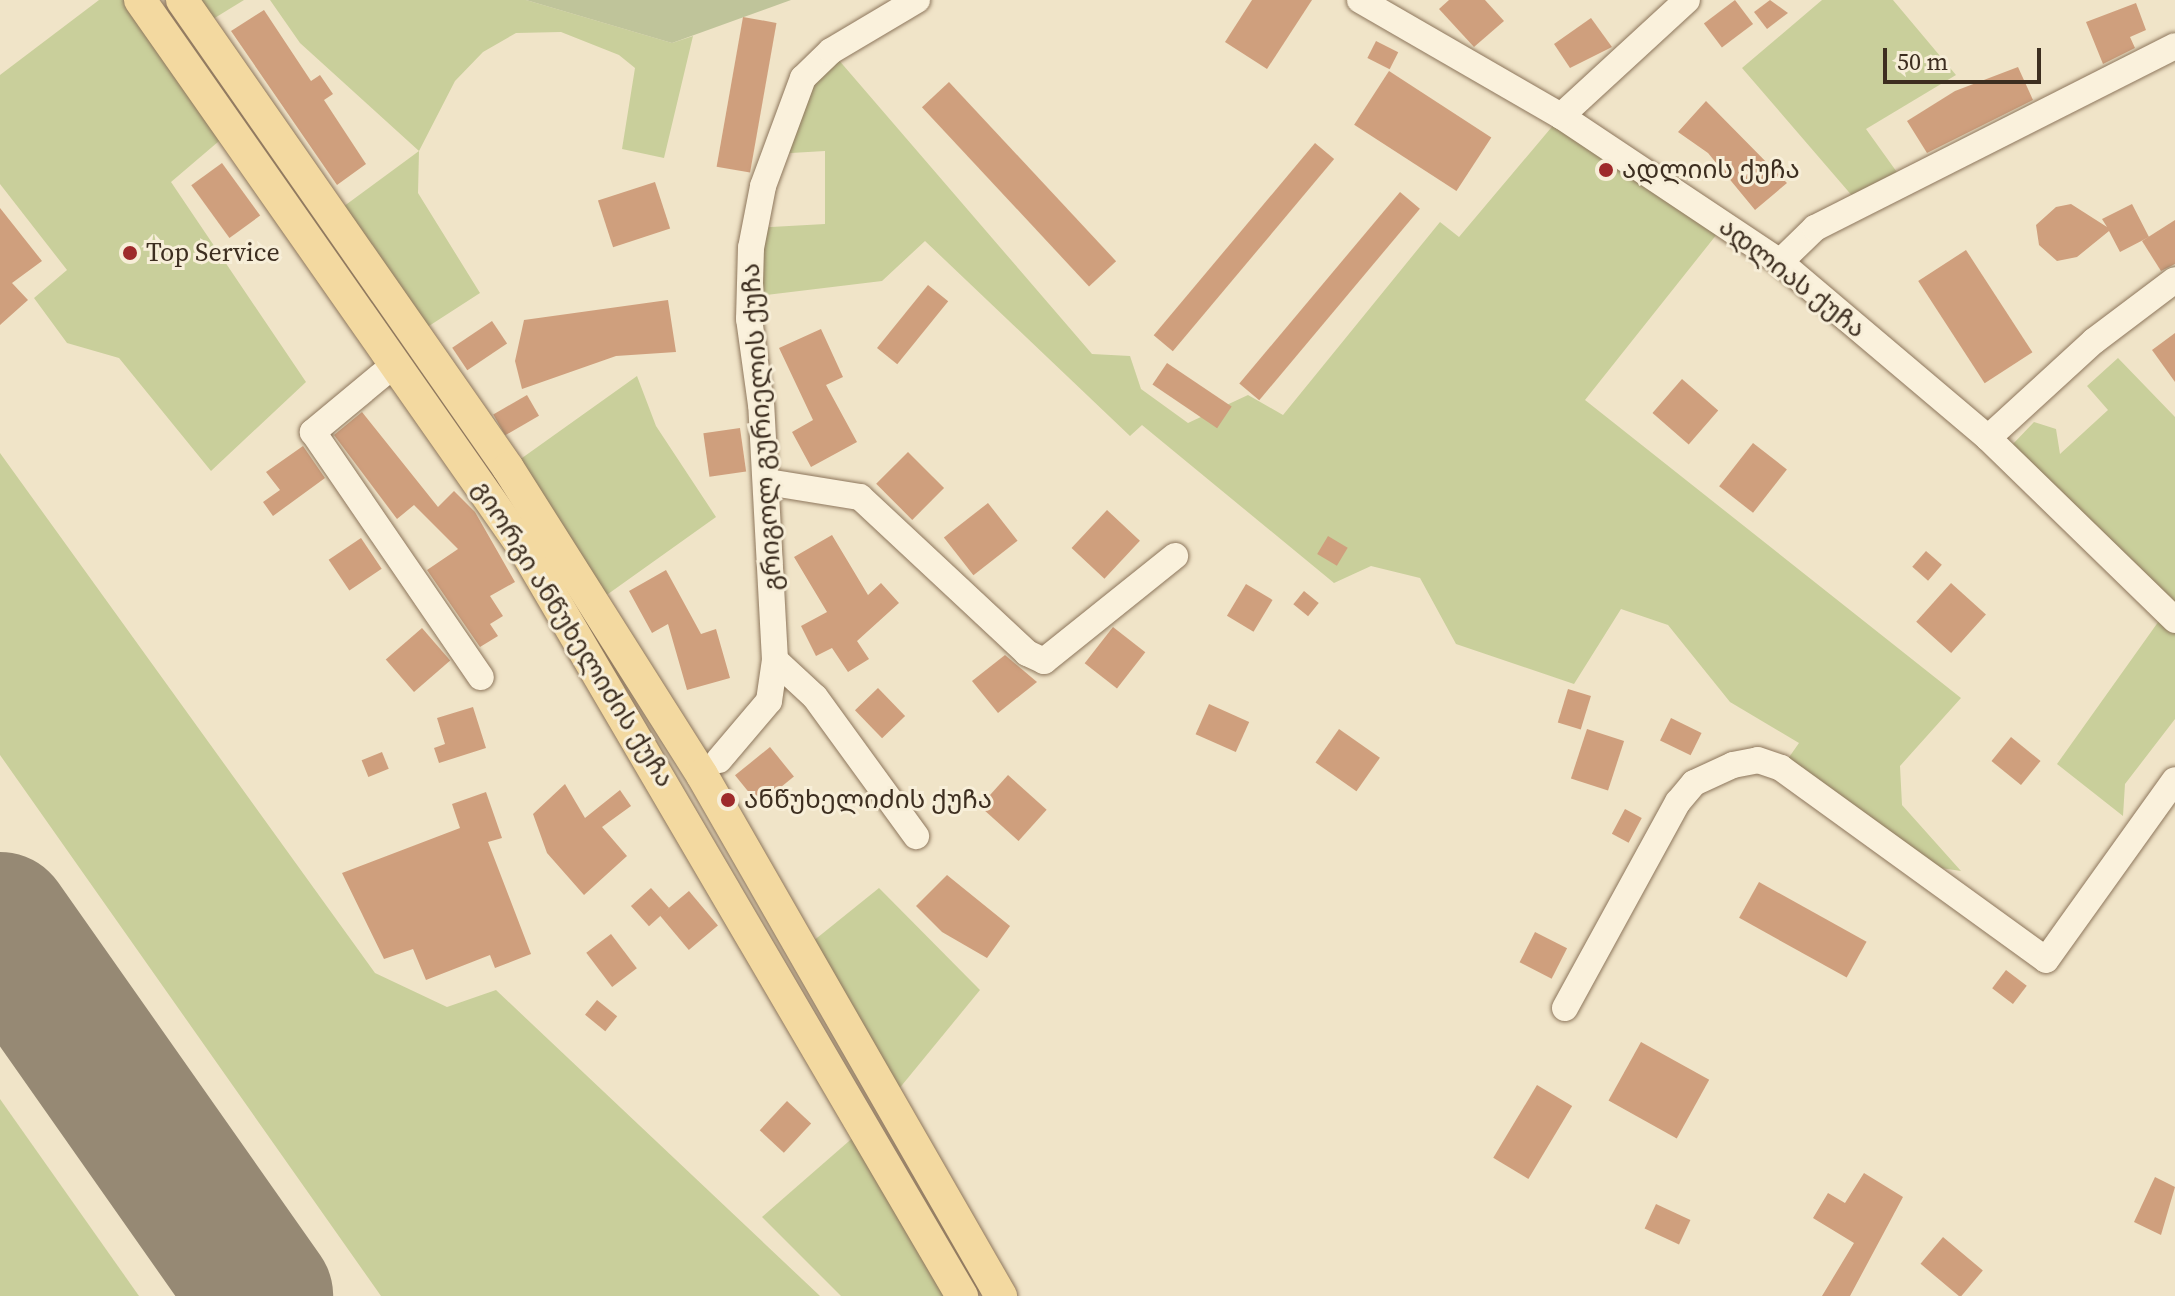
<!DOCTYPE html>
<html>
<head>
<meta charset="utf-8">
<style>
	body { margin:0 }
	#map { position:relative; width:2175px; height:1296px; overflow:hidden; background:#f0e4c8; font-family:"Source Serif 4","Noto Sans Georgian",serif }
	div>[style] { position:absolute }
	.green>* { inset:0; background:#c9cf9b }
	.cemetery>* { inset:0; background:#bfc49a }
	.runway>* { height:142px; margin:-71px; padding:0 71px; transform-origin:71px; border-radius:71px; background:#968974 }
	.building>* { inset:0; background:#cf9f7d; transform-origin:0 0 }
	.roads { filter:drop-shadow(0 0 2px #8d765c) drop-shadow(0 0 2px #8d765c) }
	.minor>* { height:26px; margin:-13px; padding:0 13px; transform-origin:13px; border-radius:13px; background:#faf1dc }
	.major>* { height:32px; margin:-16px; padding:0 16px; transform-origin:16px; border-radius:16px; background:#f3d9a0 }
	.dots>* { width:22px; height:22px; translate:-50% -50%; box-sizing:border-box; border:4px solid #f7eed8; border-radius:50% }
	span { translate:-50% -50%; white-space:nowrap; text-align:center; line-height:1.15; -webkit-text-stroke:6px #f7eed8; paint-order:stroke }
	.poi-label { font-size:26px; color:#3d2e20 }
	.left { translate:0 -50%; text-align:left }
	.street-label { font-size:26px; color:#3d2e20 }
	.scale { position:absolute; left:1883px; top:48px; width:158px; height:36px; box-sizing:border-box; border:4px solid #3d2e20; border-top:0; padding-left:10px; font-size:24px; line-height:28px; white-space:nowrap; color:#3d2e20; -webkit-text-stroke:6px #f7eed8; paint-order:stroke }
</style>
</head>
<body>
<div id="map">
	<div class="green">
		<i style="clip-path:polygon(99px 0,140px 0,232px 130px,171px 182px,306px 382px,211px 471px,119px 358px,67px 343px,34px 298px,67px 270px,0 184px,0 75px)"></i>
		<i style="clip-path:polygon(182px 0,244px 0,200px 27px)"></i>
		<i style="clip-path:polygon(270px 0,526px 0,672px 43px,693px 36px,664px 158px,622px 149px,635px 68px,619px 55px,561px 32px,516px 33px,483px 52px,455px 81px,419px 151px,418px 193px,480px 293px,415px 335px,332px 215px,419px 151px,300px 43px)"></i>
		<i style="clip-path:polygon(1822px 0,1893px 0,1956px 75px,1866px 129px,1904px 182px,1860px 205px,1742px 68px)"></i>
		<i style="clip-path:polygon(831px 51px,1092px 354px,1130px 356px,1141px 389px,1188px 423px,1248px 395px,1283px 415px,1440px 222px,1459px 237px,1561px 116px,1717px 234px,1585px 400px,1961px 698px,1900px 766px,1902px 805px,1961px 871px,1934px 867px,1785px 763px,1799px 743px,1730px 702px,1668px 625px,1621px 609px,1574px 684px,1456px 644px,1420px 578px,1371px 566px,1334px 583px,1142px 425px,1130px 436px,925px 241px,882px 281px,750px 297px,755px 228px,825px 224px,825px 151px,774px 154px)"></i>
		<i style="clip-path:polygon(2118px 358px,2175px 417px,2175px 604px,2012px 445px,2034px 422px,2056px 429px,2060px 454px,2108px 410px,2087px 386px)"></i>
		<i style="clip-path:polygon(637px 376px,656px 426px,716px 517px,594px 604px,508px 468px)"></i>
		<i style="clip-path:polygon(0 453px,375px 973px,447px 1007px,496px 990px,820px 1296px,381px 1296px,0 755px)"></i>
		<i style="clip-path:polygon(2161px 618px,2175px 626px,2175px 719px,2125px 784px,2123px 816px,2057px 764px)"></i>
		<i style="clip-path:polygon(879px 888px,980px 990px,889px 1101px,802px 950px)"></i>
		<i style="clip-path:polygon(0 1099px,139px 1296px,0 1296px)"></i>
		<i style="clip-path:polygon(864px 1128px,962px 1296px,841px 1296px,762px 1217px)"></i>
	</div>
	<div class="cemetery">
		<i style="clip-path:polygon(526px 0,791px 0,672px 43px)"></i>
	</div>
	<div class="runway">
		<i style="left:0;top:923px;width:456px;rotate:54.9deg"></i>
	</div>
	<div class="building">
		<i style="clip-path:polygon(1252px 0,1312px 0,1267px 69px,1225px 42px)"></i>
		<i style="clip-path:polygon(1449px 0,1485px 0,1504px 21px,1474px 47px,1439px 9px)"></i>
		<i style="left:1735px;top:0;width:30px;height:39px;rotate:53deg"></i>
		<i style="clip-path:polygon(1770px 0,1788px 13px,1767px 29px,1754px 12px)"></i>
		<i style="clip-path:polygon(2136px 3px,2146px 30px,2130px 37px,2135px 48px,2103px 64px,2086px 22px)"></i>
		<i style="clip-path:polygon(264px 10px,311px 81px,320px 75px,333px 94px,324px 100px,366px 164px,337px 185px,231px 31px)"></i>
		<i style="left:743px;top:17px;width:34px;height:152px;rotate:10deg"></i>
		<i style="clip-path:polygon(1591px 18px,1612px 47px,1570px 68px,1554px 44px)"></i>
		<i style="left:1376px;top:41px;width:25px;height:19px;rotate:27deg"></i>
		<i style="clip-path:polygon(2018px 67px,2033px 100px,1927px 153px,1907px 121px,1955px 91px)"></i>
		<i style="left:1389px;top:71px;width:122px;height:64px;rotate:33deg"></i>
		<i style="left:949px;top:82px;width:245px;height:37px;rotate:47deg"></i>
		<i style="clip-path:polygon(1706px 101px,1787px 183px,1755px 210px,1708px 153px,1678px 132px)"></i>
		<i style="left:1315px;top:143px;width:25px;height:251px;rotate:40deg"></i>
		<i style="left:222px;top:163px;width:65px;height:38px;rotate:54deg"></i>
		<i style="left:655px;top:182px;width:49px;height:60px;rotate:72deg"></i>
		<i style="left:1400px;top:192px;width:26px;height:250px;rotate:40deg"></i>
		<i style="clip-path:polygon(2071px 204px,2107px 227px,2102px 219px,2132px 204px,2149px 237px,2120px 252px,2109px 231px,2077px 257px,2057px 261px,2039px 245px,2036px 225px,2056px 207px)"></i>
		<i style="clip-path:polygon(0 208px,42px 261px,12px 283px,28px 300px,0 325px)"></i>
		<i style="clip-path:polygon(2175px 220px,2175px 264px,2161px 271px,2142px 241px)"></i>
		<i style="left:1966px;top:250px;width:122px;height:57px;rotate:57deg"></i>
		<i style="left:928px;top:285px;width:26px;height:81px;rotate:39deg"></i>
		<i style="clip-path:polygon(668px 300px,676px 352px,616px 356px,522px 389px,515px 361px,524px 320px)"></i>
		<i style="left:492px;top:321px;width:27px;height:48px;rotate:56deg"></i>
		<i style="clip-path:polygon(821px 329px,843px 377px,826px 385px,857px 442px,811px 467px,792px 432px,813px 420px,779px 348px)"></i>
		<i style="clip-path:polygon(2175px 333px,2175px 382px,2152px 350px)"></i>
		<i style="left:1167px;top:363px;width:78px;height:26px;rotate:34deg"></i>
		<i style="left:1682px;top:379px;width:48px;height:45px;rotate:41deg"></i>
		<i style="left:527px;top:395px;width:24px;height:39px;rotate:60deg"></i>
		<i style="clip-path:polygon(362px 412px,438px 507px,454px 491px,475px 512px,515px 582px,490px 596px,503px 616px,490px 624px,498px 636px,480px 647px,427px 570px,458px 549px,414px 505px,397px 519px,334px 435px)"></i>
		<i style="left:740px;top:428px;width:44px;height:37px;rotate:82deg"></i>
		<i style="left:1753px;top:443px;width:43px;height:55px;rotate:38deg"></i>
		<i style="clip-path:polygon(303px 446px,325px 478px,273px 516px,263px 502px,280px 490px,266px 472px)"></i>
		<i style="left:908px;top:452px;width:51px;height:45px;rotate:45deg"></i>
		<i style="left:988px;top:503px;width:48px;height:56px;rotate:52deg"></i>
		<i style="left:1107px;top:510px;width:45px;height:52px;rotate:43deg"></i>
		<i style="clip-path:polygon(832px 535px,868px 595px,881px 583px,899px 603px,857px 641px,869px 659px,848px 672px,832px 648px,816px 656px,801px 626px,827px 612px,794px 557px)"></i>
		<i style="left:1328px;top:536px;width:23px;height:21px;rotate:31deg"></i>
		<i style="left:361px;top:538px;width:37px;height:39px;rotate:56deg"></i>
		<i style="left:1926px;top:551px;width:21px;height:21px;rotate:41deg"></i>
		<i style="clip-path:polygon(666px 570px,701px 634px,716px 629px,730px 678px,687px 690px,668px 624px,652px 633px,629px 591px)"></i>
		<i style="left:1951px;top:583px;width:47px;height:52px;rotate:42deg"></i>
		<i style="left:1246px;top:584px;width:31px;height:37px;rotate:31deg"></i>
		<i style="left:1304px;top:591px;width:19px;height:17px;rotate:39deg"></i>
		<i style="left:1113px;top:627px;width:41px;height:46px;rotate:38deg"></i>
		<i style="left:422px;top:628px;width:43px;height:48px;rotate:49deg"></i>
		<i style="clip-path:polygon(1005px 655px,1037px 682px,998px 713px,972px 681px)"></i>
		<i style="left:878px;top:688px;width:39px;height:32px;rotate:46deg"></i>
		<i style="left:1568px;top:689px;width:24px;height:35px;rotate:17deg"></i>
		<i style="left:1209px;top:704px;width:44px;height:33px;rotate:24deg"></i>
		<i style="clip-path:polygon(473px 707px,486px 748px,439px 763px,434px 748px,445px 744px,437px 718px)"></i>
		<i style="left:1671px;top:718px;width:34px;height:25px;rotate:26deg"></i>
		<i style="left:1339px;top:729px;width:50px;height:41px;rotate:35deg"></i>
		<i style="left:1587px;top:729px;width:39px;height:52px;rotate:18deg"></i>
		<i style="left:2011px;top:737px;width:38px;height:31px;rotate:39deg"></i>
		<i style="left:770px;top:747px;width:38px;height:45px;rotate:51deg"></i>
		<i style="left:382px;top:752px;width:18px;height:22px;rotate:68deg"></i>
		<i style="left:1008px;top:775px;width:52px;height:42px;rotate:42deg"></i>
		<i style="clip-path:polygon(565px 784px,585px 818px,620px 790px,631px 806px,602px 827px,627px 856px,584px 895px,547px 853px,533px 814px)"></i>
		<i style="clip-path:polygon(486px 792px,502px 838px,488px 842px,531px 954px,495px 968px,490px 955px,426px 980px,413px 949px,384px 959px,342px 873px,460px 828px,452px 804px)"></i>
		<i style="left:1625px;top:809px;width:19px;height:28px;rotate:28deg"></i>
		<i style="clip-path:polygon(947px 875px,1010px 926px,987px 958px,942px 932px,916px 906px)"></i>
		<i style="left:1759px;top:882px;width:123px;height:41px;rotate:29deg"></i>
		<i style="left:651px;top:888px;width:27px;height:27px;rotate:48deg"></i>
		<i style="left:689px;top:891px;width:45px;height:38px;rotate:50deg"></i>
		<i style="left:1535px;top:932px;width:36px;height:34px;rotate:27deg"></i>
		<i style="left:611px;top:934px;width:43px;height:31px;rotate:53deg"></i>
		<i style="left:2006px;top:970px;width:26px;height:23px;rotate:37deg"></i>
		<i style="left:597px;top:1000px;width:26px;height:19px;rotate:39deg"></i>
		<i style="left:1641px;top:1042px;width:78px;height:67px;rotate:29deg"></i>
		<i style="left:1537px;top:1085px;width:41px;height:85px;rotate:31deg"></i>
		<i style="left:787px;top:1101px;width:33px;height:40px;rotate:43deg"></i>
		<i style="clip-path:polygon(1864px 1173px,1903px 1197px,1850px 1296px,1822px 1296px,1854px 1243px,1813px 1218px,1828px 1193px,1845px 1203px)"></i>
		<i style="clip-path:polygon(2155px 1177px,2175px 1187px,2161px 1235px,2134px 1222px)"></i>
		<i style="left:1656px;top:1204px;width:38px;height:27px;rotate:25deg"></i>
		<i style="left:1943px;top:1237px;width:52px;height:35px;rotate:40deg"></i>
	</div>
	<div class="roads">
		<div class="minor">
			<i style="left:1360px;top:0;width:232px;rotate:30deg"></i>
			<i style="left:1561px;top:116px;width:263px;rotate:33.7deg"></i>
			<i style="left:1780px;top:262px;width:272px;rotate:40.2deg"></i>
			<i style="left:1988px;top:438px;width:261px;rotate:44.2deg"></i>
			<i style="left:1561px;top:116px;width:171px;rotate:-42.6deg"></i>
			<i style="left:1780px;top:262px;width:49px;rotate:-44.2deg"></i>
			<i style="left:1815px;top:228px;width:403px;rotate:-26.8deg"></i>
			<i style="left:395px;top:364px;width:107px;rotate:140.3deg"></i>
			<i style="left:313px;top:432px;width:297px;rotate:55.6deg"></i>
			<i style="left:1988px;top:438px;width:144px;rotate:-42.5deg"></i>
			<i style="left:2094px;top:341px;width:101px;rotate:-37deg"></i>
			<i style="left:767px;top:482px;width:94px;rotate:9.2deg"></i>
			<i style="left:860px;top:497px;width:229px;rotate:43deg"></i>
			<i style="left:1027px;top:653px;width:19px;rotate:25deg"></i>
			<i style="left:1044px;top:661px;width:168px;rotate:-38.7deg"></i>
			<i style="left:775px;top:660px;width:54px;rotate:42.8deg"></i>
			<i style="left:815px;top:697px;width:172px;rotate:54deg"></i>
			<i style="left:719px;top:760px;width:77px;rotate:-49.7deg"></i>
			<i style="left:769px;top:701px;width:41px;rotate:-81.7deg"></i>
			<i style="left:775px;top:660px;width:255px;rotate:-93.1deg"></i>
			<i style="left:761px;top:405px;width:87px;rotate:-97.9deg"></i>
			<i style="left:749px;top:319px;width:71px;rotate:-88.4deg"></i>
			<i style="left:751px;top:248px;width:63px;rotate:-79deg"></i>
			<i style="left:763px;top:186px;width:115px;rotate:-69.7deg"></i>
			<i style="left:803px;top:78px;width:39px;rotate:-44deg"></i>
			<i style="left:831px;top:51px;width:100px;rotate:-30.7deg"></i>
			<i style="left:1565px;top:1008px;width:235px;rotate:-61.3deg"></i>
			<i style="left:1678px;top:802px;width:25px;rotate:-50deg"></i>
			<i style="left:1694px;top:783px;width:43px;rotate:-24.8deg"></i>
			<i style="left:1733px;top:765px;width:25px;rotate:-11deg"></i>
			<i style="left:1758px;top:760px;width:24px;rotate:19deg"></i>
			<i style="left:1781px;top:768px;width:327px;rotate:35.9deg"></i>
			<i style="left:2046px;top:960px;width:221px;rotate:-54.4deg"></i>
		</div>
		<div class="major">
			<i style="left:140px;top:0;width:671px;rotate:55.01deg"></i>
			<i style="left:525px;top:550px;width:865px;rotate:59.64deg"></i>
			<i style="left:182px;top:0;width:570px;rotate:55.14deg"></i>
			<i style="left:508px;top:468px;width:363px;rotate:57.7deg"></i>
			<i style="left:702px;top:775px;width:601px;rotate:60.15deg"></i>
		</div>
	</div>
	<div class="dots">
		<i style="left:1606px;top:170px;background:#9e2a2b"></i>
		<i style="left:130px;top:253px;background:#9e2a2b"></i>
		<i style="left:728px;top:800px;background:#9e2a2b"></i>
	</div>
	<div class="poi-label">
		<span class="left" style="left:1622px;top:170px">ადლიის ქუჩა</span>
		<span class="left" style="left:146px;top:253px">Top Service</span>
		<span class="left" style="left:744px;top:800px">ანწუხელიძის ქუჩა</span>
	</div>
	<div class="street-label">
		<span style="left:1792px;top:278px;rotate:38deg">ადლიას ქუჩა</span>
		<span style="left:762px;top:427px;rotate:-94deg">გრიგოლ გურიელის ქუჩა</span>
		<span style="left:573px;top:634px;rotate:58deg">გიორგი ანწუხელიძის ქუჩა</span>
	</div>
	<div class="scale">50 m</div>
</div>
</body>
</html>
